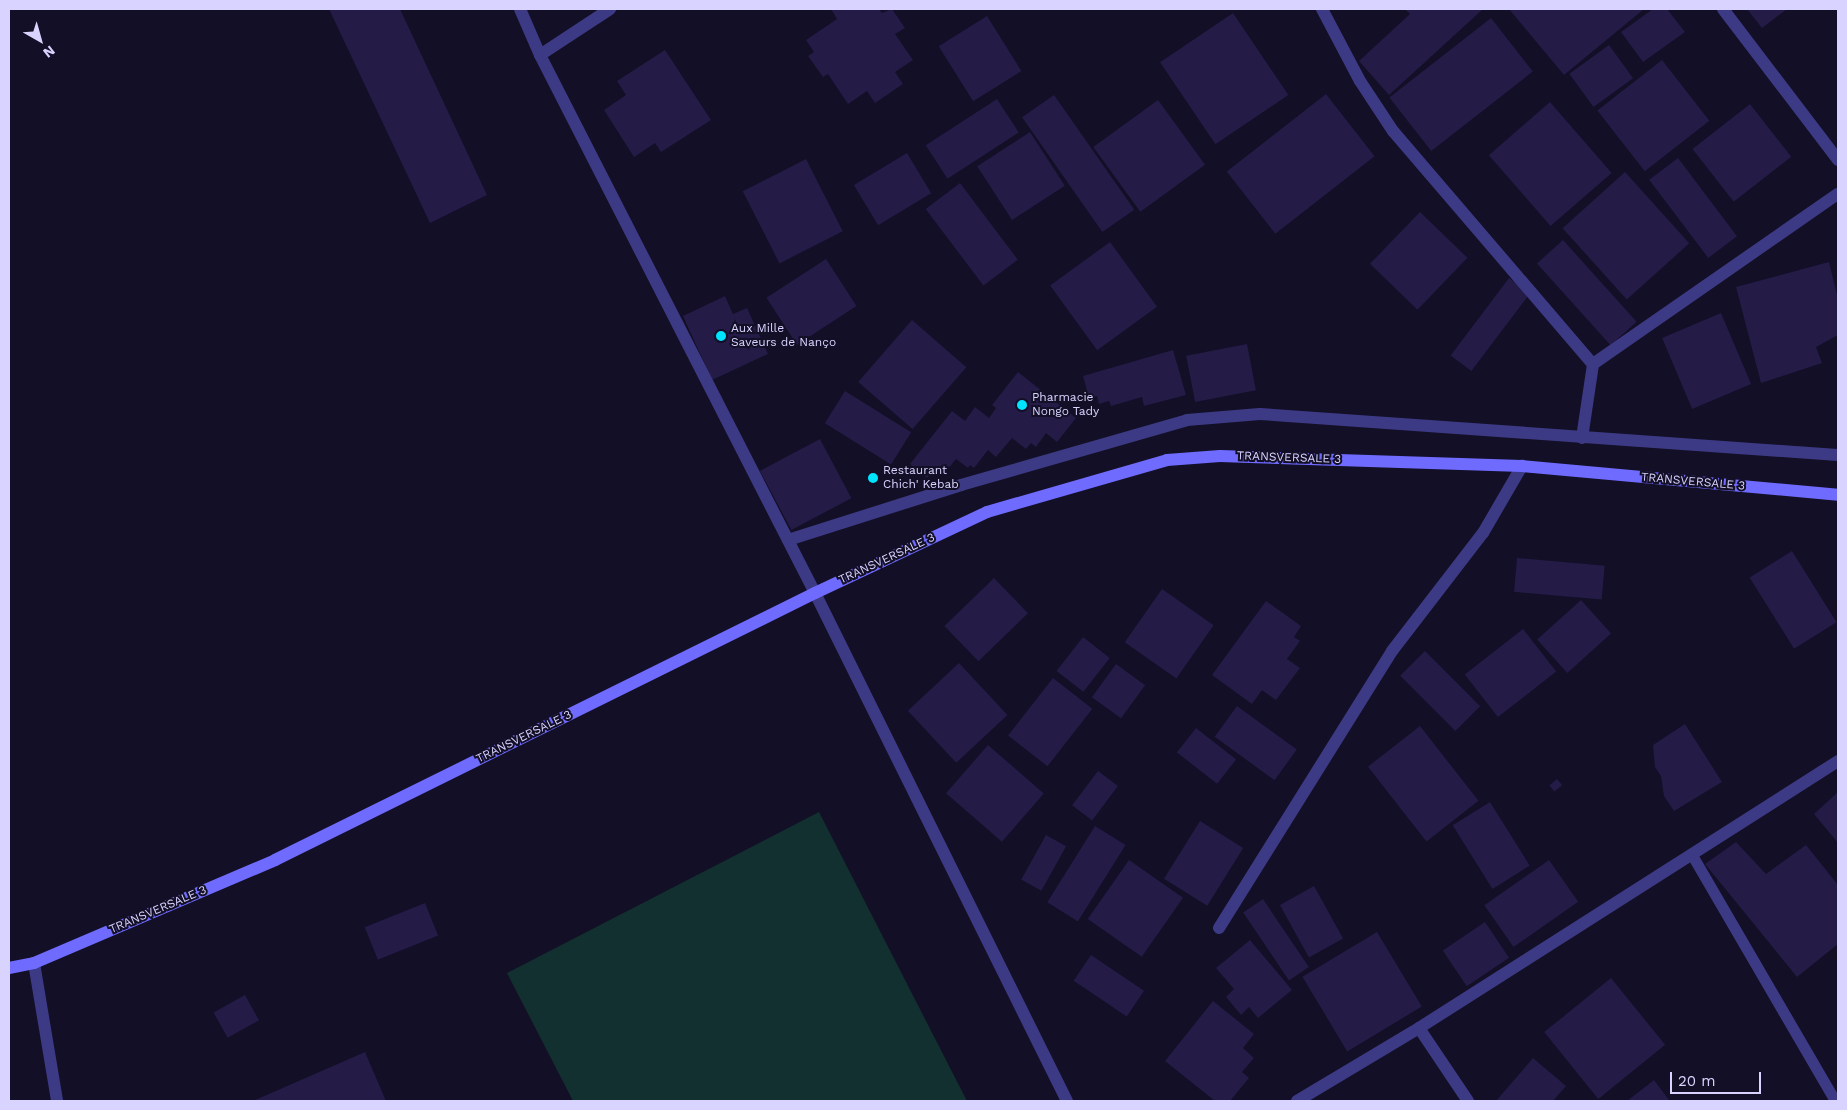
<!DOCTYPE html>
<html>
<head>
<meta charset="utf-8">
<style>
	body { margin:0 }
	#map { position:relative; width:1847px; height:1110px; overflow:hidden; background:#130f26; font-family:"Work Sans",sans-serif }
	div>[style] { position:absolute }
	.green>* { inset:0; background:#12302f }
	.building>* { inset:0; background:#241b47; transform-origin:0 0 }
	.service>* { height:11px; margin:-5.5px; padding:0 5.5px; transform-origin:5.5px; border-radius:5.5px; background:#3d3a85 }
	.minor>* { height:12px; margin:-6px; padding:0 6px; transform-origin:6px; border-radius:6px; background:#3d3a85 }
	.tertiary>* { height:12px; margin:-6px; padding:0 6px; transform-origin:6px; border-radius:6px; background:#3d3a85 }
	.secondary>* { height:12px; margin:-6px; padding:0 6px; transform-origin:6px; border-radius:6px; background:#6f6bff }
	.dots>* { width:14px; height:14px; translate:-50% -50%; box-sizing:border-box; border:2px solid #130f26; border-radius:50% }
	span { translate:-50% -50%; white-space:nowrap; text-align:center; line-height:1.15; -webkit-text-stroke:4px #130f26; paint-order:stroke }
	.poi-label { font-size:12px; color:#d9d4ff }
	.left { translate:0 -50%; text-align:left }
	.street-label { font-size:12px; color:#d9d4ff }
	.frame { position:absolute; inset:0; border:10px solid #d9d4ff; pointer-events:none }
	.north { position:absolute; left:15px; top:15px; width:50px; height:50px; -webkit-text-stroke:4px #130f26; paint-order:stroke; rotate:142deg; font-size:14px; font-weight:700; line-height:20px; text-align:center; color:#d9d4ff }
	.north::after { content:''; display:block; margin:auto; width:18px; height:22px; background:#d9d4ff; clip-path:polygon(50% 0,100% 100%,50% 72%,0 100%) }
	.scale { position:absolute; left:1670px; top:1072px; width:91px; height:22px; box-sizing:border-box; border:2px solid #d9d4ff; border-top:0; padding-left:6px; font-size:15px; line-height:18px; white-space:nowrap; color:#d9d4ff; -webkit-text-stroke:4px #130f26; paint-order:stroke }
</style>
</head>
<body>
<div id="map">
	<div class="green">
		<i style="clip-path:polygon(819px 812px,967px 1101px,573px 1101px,507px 973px)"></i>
	</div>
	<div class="building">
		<i style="clip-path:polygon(329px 9px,400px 9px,487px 195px,430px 223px)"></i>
		<i style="clip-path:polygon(831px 9px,879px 9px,882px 13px,892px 9px,905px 28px,895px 34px,913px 60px,895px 72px,903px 84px,875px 103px,867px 91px,848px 104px,828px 74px,823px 77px,808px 56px,814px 52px,806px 40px,837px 19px)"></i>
		<i style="clip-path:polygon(1405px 9px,1482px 10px,1389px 95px,1359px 61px,1410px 14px)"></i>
		<i style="clip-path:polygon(1509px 9px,1644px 9px,1564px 75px)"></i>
		<i style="clip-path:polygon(1653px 9px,1667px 9px,1685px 32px,1643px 62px,1621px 32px)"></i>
		<i style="clip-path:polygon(1747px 9px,1787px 9px,1762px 28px)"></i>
		<i style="left:1233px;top:13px;width:99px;height:88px;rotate:56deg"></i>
		<i style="left:987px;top:16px;width:65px;height:57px;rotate:58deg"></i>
		<i style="left:1491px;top:18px;width:68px;height:129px;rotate:52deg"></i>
		<i style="left:1609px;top:45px;width:41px;height:49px;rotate:54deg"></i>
		<i style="clip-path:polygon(665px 50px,711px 120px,661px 152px,655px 143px,634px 157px,604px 110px,626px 95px,617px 81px)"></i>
		<i style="left:1662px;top:60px;width:77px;height:82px;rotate:52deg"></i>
		<i style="left:1326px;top:94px;width:79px;height:126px;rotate:52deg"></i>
		<i style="left:1054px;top:95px;width:140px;height:39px;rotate:55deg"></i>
		<i style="left:997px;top:99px;width:40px;height:85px;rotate:57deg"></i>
		<i style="left:1158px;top:100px;width:80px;height:80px;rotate:54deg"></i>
		<i style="left:1550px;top:102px;width:94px;height:81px;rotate:49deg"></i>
		<i style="left:1750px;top:104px;width:67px;height:73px;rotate:52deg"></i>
		<i style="left:1030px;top:132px;width:64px;height:63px;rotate:57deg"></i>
		<i style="left:907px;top:153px;width:47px;height:62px;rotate:59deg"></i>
		<i style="left:1678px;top:158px;width:98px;height:36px;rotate:53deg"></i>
		<i style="left:806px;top:159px;width:81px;height:71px;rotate:63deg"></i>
		<i style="left:1625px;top:172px;width:96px;height:84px;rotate:48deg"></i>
		<i style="left:960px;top:183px;width:96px;height:43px;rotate:53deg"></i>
		<i style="left:1420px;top:212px;width:66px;height:72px;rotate:44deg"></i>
		<i style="left:1563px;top:240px;width:110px;height:35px;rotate:48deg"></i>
		<i style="left:1110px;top:242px;width:80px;height:74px;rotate:54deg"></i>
		<i style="left:826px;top:259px;width:56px;height:71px;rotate:57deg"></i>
		<i style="clip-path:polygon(1829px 262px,1838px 299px,1838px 335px,1816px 347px,1822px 363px,1761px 383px,1736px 287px)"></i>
		<i style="left:1509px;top:278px;width:26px;height:97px;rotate:37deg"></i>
		<i style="clip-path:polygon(725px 296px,733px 314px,747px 308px,768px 354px,712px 380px,683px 316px)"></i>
		<i style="left:1721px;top:313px;width:77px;height:64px;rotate:67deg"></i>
		<i style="left:912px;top:320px;width:72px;height:82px;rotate:41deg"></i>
		<i style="left:1247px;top:344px;width:47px;height:62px;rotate:79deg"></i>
		<i style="clip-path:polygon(1173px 350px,1186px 395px,1144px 406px,1142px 397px,1111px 406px,1109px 401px,1099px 404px,1097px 396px,1089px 398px,1083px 376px)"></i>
		<i style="clip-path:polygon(1018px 372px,1076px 418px,1057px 442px,1046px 433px,1036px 447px,1031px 443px,1026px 449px,1012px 438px,996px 457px,988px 450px,974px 468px,970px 465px,968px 468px,956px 459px,943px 475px,934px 468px,927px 478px,910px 464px,952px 411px,965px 421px,975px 407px,989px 418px,996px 408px,992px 405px)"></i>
		<i style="left:845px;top:391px;width:78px;height:38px;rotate:32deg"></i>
		<i style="left:820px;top:439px;width:67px;height:68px;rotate:62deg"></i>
		<i style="left:1792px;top:551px;width:84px;height:50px;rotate:58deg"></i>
		<i style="left:1517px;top:558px;width:88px;height:34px;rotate:5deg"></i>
		<i style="left:994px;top:578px;width:49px;height:69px;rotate:46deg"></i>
		<i style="left:1162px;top:589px;width:63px;height:65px;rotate:35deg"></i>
		<i style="left:1581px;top:600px;width:45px;height:59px;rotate:48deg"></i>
		<i style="clip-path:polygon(1266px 601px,1301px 626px,1294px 637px,1300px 641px,1287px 659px,1300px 668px,1276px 700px,1262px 690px,1252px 704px,1212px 675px)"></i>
		<i style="left:1523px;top:629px;width:54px;height:74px;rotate:52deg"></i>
		<i style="left:1083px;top:637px;width:34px;height:43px;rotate:38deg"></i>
		<i style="left:1425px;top:651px;width:78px;height:35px;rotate:45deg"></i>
		<i style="left:959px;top:663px;width:71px;height:70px;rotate:47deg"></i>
		<i style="left:1116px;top:664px;width:36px;height:41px;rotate:36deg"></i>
		<i style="left:1053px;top:678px;width:50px;height:73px;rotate:38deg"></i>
		<i style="left:1237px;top:706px;width:74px;height:38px;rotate:36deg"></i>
		<i style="clip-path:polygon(1685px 724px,1722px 782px,1674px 811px,1664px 796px,1661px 776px,1655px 767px,1653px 745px)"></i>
		<i style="left:1420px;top:726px;width:95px;height:66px;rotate:52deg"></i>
		<i style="left:1196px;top:728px;width:51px;height:31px;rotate:38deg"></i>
		<i style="left:988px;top:745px;width:74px;height:64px;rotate:41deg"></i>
		<i style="left:1098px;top:771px;width:25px;height:43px;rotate:37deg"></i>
		<i style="left:1557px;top:779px;width:8px;height:10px;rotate:50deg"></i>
		<i style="clip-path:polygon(1838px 792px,1838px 843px,1814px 814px)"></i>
		<i style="left:1490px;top:802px;width:75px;height:44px;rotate:58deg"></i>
		<i style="left:1200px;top:821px;width:51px;height:68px;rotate:32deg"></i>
		<i style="left:1095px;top:826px;width:36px;height:90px;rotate:32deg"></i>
		<i style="left:1046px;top:835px;width:23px;height:51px;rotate:29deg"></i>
		<i style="clip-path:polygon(1736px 842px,1766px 874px,1806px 845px,1838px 885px,1838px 944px,1797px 977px,1705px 864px)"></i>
		<i style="left:1129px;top:860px;width:66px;height:72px;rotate:35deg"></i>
		<i style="left:1549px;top:860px;width:51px;height:79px;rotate:55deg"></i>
		<i style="left:1314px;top:886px;width:60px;height:39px;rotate:61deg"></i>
		<i style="left:1263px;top:899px;width:82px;height:24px;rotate:56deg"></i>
		<i style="left:425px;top:903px;width:35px;height:65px;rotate:68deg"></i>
		<i style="left:1485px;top:922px;width:43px;height:51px;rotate:56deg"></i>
		<i style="left:1377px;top:932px;width:87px;height:87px;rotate:59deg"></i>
		<i style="clip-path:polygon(1250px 940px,1292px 990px,1258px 1018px,1249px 1007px,1241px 1015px,1226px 997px,1234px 989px,1216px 968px)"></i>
		<i style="left:1091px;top:955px;width:64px;height:31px;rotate:34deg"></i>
		<i style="left:1611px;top:978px;width:86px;height:86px;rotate:51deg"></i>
		<i style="left:245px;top:995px;width:29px;height:36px;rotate:61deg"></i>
		<i style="clip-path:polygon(1213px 1001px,1254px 1034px,1243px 1048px,1254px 1058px,1242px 1072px,1249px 1078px,1230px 1101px,1215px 1101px,1165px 1061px)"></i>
		<i style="clip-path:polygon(365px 1052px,386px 1101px,253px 1101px)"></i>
		<i style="clip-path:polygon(1533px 1058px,1566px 1086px,1553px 1101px,1496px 1101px)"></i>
		<i style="clip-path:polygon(1654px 1080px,1669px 1100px,1627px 1101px)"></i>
	</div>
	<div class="service">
		<i style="left:1692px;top:855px;width:285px;rotate:59.8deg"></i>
	</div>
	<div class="minor">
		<i style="left:1322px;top:9px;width:81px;rotate:62.2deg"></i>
		<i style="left:1360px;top:81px;width:60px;rotate:56.6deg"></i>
		<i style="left:1393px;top:131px;width:307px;rotate:49.4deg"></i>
		<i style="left:1723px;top:9px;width:190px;rotate:52.7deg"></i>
		<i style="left:540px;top:55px;width:84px;rotate:-33.3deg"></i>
		<i style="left:1582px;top:438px;width:75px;rotate:-81.5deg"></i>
		<i style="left:1593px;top:364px;width:298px;rotate:-34.8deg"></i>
		<i style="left:788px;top:540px;width:182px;rotate:-17.6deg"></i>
		<i style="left:961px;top:485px;width:235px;rotate:-16deg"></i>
		<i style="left:1187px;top:420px;width:73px;rotate:-4.7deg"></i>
		<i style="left:1260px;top:414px;width:579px;rotate:4.06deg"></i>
		<i style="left:1219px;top:928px;width:327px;rotate:-58deg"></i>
		<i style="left:1392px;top:651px;width:149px;rotate:-52.4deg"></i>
		<i style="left:1483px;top:533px;width:78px;rotate:-59.8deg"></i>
		<i style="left:34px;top:963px;width:140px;rotate:80.5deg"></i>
		<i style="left:1419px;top:1028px;width:88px;rotate:56.1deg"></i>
		<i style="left:1297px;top:1101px;width:142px;rotate:-30.9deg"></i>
		<i style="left:1419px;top:1028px;width:497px;rotate:-32.5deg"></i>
	</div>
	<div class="tertiary">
		<i style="left:520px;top:9px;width:50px;rotate:66.5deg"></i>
		<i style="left:540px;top:55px;width:604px;rotate:62.93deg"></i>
		<i style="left:815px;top:593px;width:567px;rotate:63.62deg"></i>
	</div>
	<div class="secondary">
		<i style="left:9px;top:968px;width:25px;rotate:-11deg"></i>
		<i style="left:34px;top:963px;width:262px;rotate:-23.1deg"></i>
		<i style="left:275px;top:860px;width:602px;rotate:-26.31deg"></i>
		<i style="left:815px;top:593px;width:190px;rotate:-25.2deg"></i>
		<i style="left:987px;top:512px;width:187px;rotate:-16.1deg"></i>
		<i style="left:1167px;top:460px;width:53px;rotate:-4.3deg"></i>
		<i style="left:1220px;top:456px;width:302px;rotate:1.9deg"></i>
		<i style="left:1522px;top:466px;width:317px;rotate:5.2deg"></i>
	</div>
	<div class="dots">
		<i style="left:721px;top:336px;background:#00e5ff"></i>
		<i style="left:1022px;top:405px;background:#00e5ff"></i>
		<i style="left:873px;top:478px;background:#00e5ff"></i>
	</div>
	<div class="poi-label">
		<span class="left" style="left:731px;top:336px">Aux Mille<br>Saveurs de Nanço</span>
		<span class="left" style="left:1032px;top:405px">Pharmacie<br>Nongo Tady</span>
		<span class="left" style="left:883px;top:478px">Restaurant<br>Chich' Kebab</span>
	</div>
	<div class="street-label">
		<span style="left:1289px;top:458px;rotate:2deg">TRANSVERSALE 3</span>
		<span style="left:1693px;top:482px;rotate:5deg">TRANSVERSALE 3</span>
		<span style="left:887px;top:559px;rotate:-25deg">TRANSVERSALE 3</span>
		<span style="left:524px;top:737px;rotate:-26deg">TRANSVERSALE 3</span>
		<span style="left:158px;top:910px;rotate:-23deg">TRANSVERSALE 3</span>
	</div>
	<div class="frame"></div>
	<div class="north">N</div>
	<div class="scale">20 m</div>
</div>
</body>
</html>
